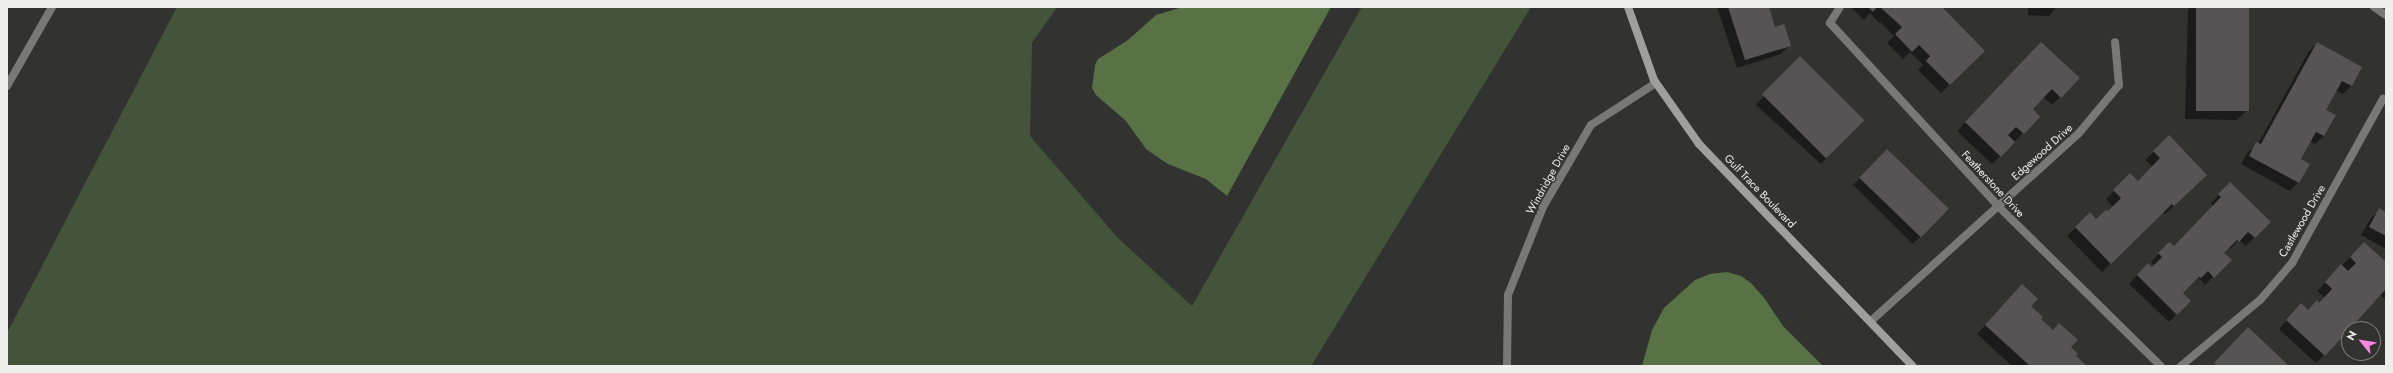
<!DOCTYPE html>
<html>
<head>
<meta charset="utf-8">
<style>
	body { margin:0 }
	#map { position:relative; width:2393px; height:373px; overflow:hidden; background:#323331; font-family:Jost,sans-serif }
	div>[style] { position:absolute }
	.green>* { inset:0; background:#44543a }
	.water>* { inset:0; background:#587245 }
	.shadow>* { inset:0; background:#0007; transform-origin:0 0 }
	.building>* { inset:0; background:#575456; transform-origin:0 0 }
	.street>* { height:8px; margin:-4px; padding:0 4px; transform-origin:4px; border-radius:4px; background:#787977 }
	.secondary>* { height:8px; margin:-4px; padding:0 4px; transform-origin:4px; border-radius:4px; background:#9fa09e }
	span { translate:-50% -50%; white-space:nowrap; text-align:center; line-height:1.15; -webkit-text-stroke:3px #323331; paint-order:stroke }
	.street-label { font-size:11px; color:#eeefed }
	.frame { position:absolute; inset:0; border:8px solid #eeefed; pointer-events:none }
	.north { position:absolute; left:2341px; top:321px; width:40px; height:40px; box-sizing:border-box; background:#323331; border:1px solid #7d7e7c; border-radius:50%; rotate:300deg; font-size:11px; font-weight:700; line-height:16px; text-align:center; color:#eeefed }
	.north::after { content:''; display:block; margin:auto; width:14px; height:18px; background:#fd86e2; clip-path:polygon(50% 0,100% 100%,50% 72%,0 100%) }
</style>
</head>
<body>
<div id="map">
	<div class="green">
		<i style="clip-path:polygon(177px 7px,1057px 7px,1032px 43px,1030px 136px,1117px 237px,1192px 306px,1362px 7px,1531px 7px,1311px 366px,7px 366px,7px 333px)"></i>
	</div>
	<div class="water">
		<i style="clip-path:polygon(1183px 7px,1331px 7px,1227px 196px,1206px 179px,1168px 164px,1146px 149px,1126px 121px,1096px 95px,1092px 88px,1095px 65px,1098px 59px,1128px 40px,1156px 15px)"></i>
		<i style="clip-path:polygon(1727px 272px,1741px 276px,1752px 284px,1765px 299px,1783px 326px,1823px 366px,1642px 366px,1652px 330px,1664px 308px,1695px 280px,1710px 274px)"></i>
	</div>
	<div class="shadow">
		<i style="clip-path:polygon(1717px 7px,1768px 7px,1775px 28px,1790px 45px,1781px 54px,1737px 68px)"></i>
		<i style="clip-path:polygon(1851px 7px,1941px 7px,1984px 51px,1941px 93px,1918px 70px,1923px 65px,1910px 52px,1903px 59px,1887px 43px,1894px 36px,1880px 22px,1879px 23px,1870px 13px,1864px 20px)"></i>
		<i style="clip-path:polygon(2028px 7px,2057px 7px,2049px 16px,2028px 15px)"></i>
		<i style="clip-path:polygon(2109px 7px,2157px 7px,2156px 8px)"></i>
		<i style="clip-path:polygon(2191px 7px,2248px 7px,2245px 112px,2237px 120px,2185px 119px,2188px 10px)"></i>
		<i style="clip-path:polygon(2317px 43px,2361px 67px,2351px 86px,2343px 94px,2336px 90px,2325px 110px,2324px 136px,2315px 144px,2310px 141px,2300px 159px,2298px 182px,2290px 191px,2241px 164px,2248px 152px,2258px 144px,2309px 51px)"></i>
		<i style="clip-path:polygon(2033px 51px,2061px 97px,2052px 105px,2043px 97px,2031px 109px,2039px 117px,1992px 164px,1957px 131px)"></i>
		<i style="clip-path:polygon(1791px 66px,1862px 120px,1821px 164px,1756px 105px)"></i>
		<i style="clip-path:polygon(2169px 137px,2206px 175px,2165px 214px,2163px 212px,2102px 272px,2067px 236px,2090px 214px,2096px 221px,2108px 213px,2113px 207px,2106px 199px,2130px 175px,2138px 182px,2153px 167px,2145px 160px)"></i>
		<i style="left:1888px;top:150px;width:84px;height:49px;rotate:45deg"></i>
		<i style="clip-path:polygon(2230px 184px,2269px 222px,2246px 246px,2239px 240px,2230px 249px,2228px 247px,2223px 253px,2230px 260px,2205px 285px,2199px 278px,2182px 293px,2190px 301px,2169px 322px,2129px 284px,2147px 265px,2151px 269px,2155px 266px,2151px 262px,2169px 243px,2174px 247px,2214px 206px,2211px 203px)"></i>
		<i style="clip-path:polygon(2379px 210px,2386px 211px,2386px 249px,2361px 235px,2371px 218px)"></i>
		<i style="clip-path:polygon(2356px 251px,2386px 263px,2386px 300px,2380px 295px,2316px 363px,2279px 329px,2293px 313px,2308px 311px,2319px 304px,2325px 298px,2317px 291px)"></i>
		<i style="clip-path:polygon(2014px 294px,2030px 306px,2039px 319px,2070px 347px,2075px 356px,2085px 366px,2012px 366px,1977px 334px)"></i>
	</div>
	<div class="building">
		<i style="clip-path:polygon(1728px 7px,1769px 7px,1775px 27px,1784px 24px,1791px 46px,1745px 60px)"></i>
		<i style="clip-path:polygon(1868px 7px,1877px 7px,1873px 12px)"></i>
		<i style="clip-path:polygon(1880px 7px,1942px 7px,1985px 51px,1950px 85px,1926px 61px,1930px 56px,1919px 45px,1912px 52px,1895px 34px,1902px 27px)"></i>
		<i style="left:2196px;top:7px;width:53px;height:104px"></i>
		<i style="clip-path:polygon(2041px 42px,2080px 78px,2061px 98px,2052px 89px,2033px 109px,2040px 117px,2024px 134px,2016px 127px,2008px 135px,2015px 142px,2001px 157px,1965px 122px)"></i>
		<i style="clip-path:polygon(2317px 42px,2362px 67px,2352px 86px,2342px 81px,2326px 110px,2336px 115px,2324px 136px,2316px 132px,2301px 159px,2310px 164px,2299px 183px,2249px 156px,2256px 142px,2261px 144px)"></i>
		<i style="left:1800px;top:56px;width:91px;height:54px;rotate:45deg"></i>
		<i style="clip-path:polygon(2169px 135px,2207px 175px,2174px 206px,2172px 204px,2111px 264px,2075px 227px,2090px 212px,2096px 219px,2106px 210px,2108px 211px,2121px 198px,2113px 190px,2130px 173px,2138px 181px,2160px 158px,2153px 151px)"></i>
		<i style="left:1887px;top:149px;width:86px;height:40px;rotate:44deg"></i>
		<i style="clip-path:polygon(2230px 182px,2271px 222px,2255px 238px,2248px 232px,2239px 242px,2237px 240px,2224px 253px,2232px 260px,2214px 278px,2208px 271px,2201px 278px,2199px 277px,2183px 293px,2191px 301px,2177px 315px,2137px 275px,2148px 263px,2152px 267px,2162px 257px,2158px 253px,2169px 242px,2174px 246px,2221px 197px,2218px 194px)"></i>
		<i style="clip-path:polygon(2379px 208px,2386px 212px,2386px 236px,2369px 227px)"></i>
		<i style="clip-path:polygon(2364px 242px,2386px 262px,2386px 289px,2325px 356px,2286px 320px,2301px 303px,2308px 310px,2317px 300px,2319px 303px,2332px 289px,2325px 282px,2341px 264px,2348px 271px,2356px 263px,2350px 257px)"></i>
		<i style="clip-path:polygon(2022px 284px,2038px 299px,2031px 306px,2043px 317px,2041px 319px,2053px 330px,2059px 323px,2078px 340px,2071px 347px,2078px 354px,2076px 356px,2087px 366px,2030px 366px,1985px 325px)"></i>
		<i style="clip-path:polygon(2248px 327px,2289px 366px,2217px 366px,2214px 363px)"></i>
	</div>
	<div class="street">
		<i style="left:1840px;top:7px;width:19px;rotate:122deg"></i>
		<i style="left:1830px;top:23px;width:248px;rotate:47.4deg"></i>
		<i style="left:1998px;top:206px;width:228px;rotate:44.5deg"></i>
		<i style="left:2374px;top:7px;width:14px;rotate:34deg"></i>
		<i style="left:7px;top:86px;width:91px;rotate:-60.3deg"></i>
		<i style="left:1871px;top:321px;width:280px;rotate:-42.1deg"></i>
		<i style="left:2079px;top:133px;width:62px;rotate:-50.2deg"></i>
		<i style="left:2119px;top:85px;width:43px;rotate:-95.3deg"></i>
		<i style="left:1507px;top:366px;width:71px;rotate:-89.2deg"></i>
		<i style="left:1508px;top:295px;width:95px;rotate:-68.3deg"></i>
		<i style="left:1543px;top:207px;width:95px;rotate:-59.7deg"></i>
		<i style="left:1591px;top:125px;width:77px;rotate:-32.9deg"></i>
		<i style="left:2181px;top:366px;width:104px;rotate:-39.9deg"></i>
		<i style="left:2261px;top:299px;width:48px;rotate:-49.3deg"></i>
		<i style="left:2292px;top:263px;width:188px;rotate:-61deg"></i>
	</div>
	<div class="secondary">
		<i style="left:1628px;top:7px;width:77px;rotate:70.4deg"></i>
		<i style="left:1654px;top:80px;width:78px;rotate:54.9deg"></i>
		<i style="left:1699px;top:144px;width:308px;rotate:46.1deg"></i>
	</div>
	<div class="street-label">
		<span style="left:2042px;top:152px;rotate:-42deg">Edgewood Drive</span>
		<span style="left:1548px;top:179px;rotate:-61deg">Windridge Drive</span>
		<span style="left:1993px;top:184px;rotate:47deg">Featherstone Drive</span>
		<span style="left:1760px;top:191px;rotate:46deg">Gulf Trace Boulevard</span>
		<span style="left:2302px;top:221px;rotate:-60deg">Castlewood Drive</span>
	</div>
	<div class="frame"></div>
	<div class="north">N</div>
</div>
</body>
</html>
